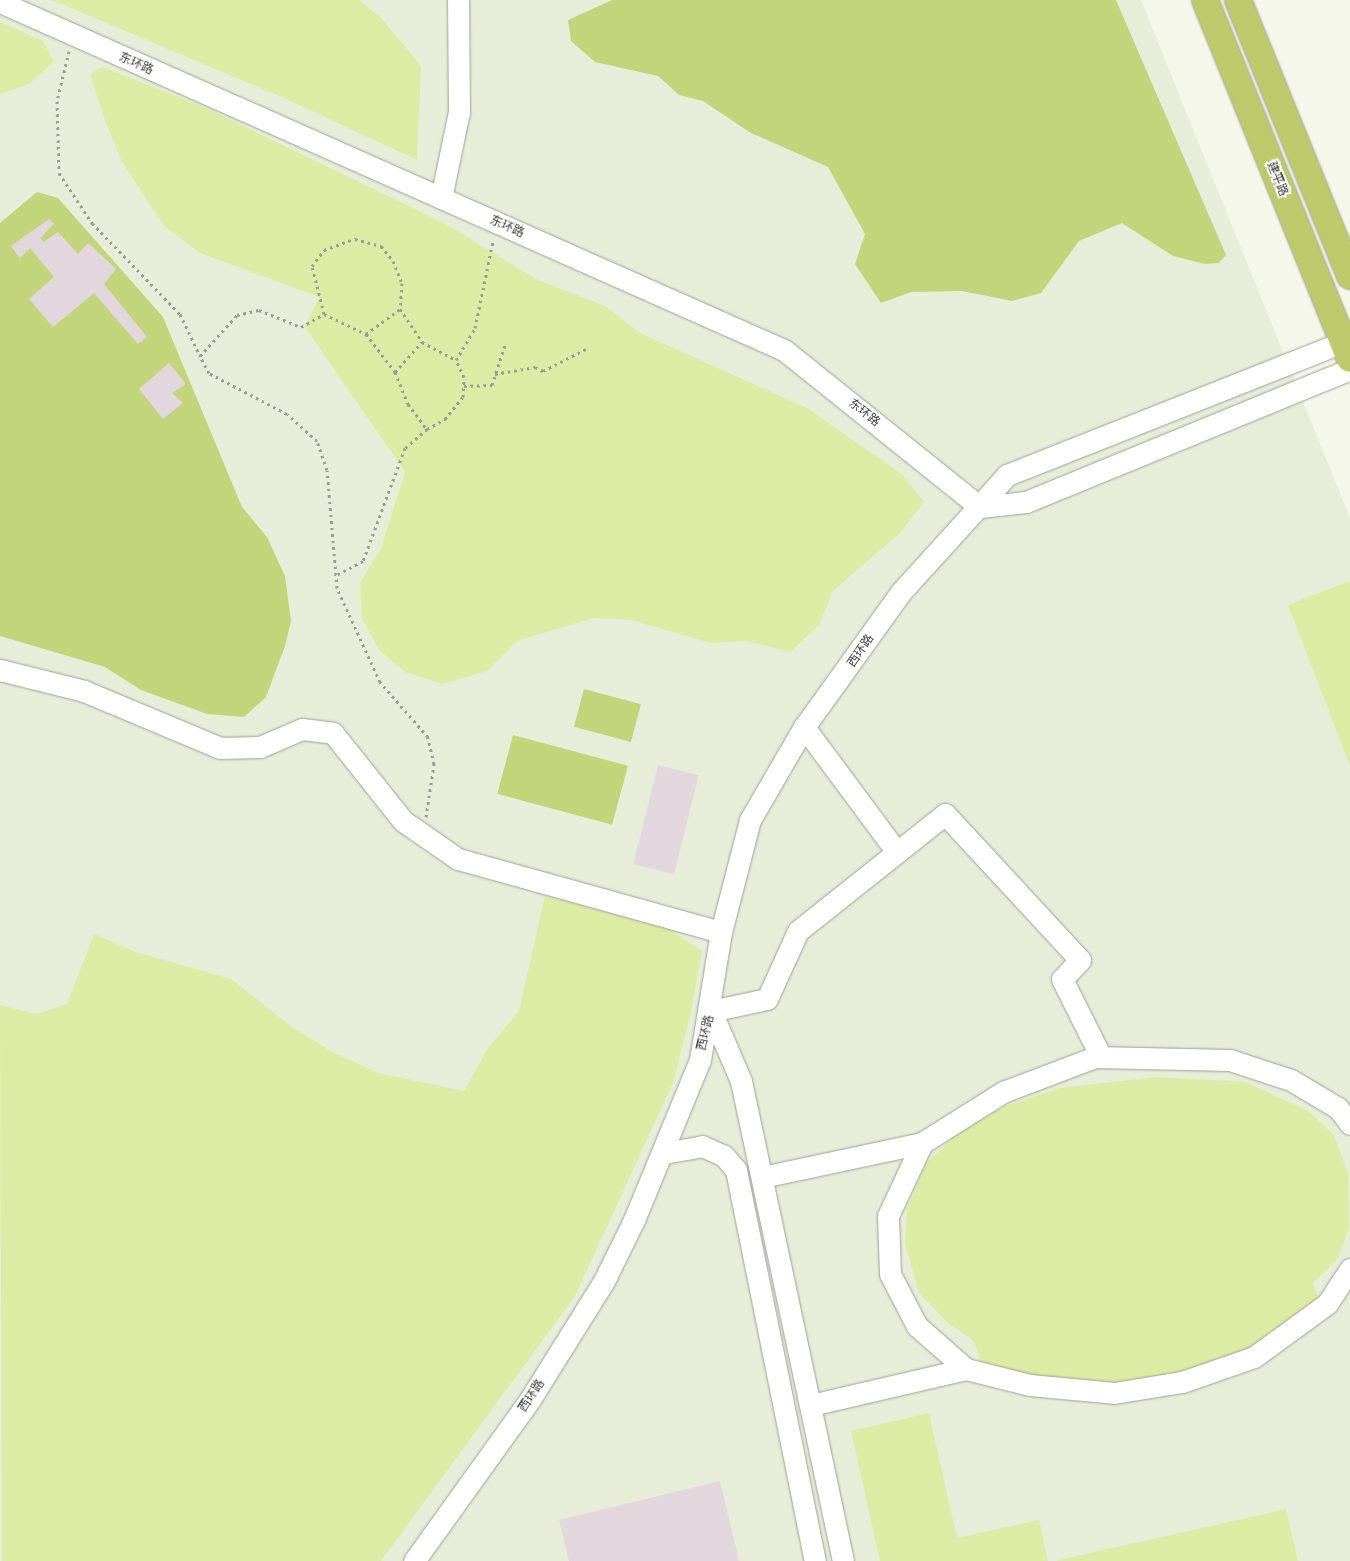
<!DOCTYPE html>
<html>
<head>
<meta charset="utf-8">
<style>
	body { margin:0 }
	#map { position:relative; width:1350px; height:1561px; overflow:hidden; background:#f4f7ea; font-family:"Asap Condensed","Noto Sans SC",sans-serif }
	div>[style] { position:absolute }
	.built>* { inset:0; background:#e8edd9 }
	.green>* { inset:0; background:#dceca5 }
	.water>* { inset:0; background:#c2d57a; transform-origin:0 0 }
	.building>* { inset:0; background:#e3d7de; transform-origin:0 0 }
	.path>* { height:3px; margin-top:-1.5px; transform-origin:0; background:repeating-linear-gradient(90deg,#9a9d94 0 2.5px,transparent 0 6.5px) }
	.roads { filter:drop-shadow(0 0 1px #9da094) drop-shadow(0 0 1px #9da094) }
	.minor>* { height:21px; margin:-10.5px; padding:0 10.5px; transform-origin:10.5px; border-radius:10.5px; background:#fff }
	.major>* { height:26px; margin:-13px; padding:0 13px; transform-origin:13px; border-radius:13px; background:#bcca6c }
	span { translate:-50% -50%; white-space:nowrap; text-align:center; line-height:1.15; -webkit-text-stroke:4px #fff; paint-order:stroke }
	.street-label { font-size:12px; color:#3c3e39 }
</style>
</head>
<body>
<div id="map">
	<div class="built">
		<i style="clip-path:polygon(0 0,1141px 0,1350px 518px,1350px 1561px,0 1561px)"></i>
	</div>
	<div class="green">
		<i style="clip-path:polygon(52px 0,359px 0,380px 17px,421px 66px,417px 160px,284px 98px)"></i>
		<i style="clip-path:polygon(0 22px,43px 41px,54px 62px,29px 84px,0 94px)"></i>
		<i style="clip-path:polygon(103px 67px,202px 106px,446px 224px,538px 280px,605px 306px,640px 333px,807px 408px,903px 475px,924px 502px,900px 533px,833px 591px,819px 625px,790px 652px,747px 641px,711px 643px,631px 620px,593px 618px,517px 641px,487px 671px,443px 684px,405px 672px,379px 650px,362px 618px,360px 583px,381px 548px,405px 472px,305px 327px,319px 297px,200px 253px,164px 226px,121px 160px,104px 118px,90px 74px)"></i>
		<i style="clip-path:polygon(1350px 581px,1350px 766px,1288px 605px)"></i>
		<i style="clip-path:polygon(545px 896px,667px 928px,702px 951px,691px 1012px,673px 1083px,575px 1296px,381px 1561px,2px 1561px,0 1005px,37px 1014px,67px 1004px,94px 934px,136px 952px,231px 979px,292px 1027px,334px 1053px,379px 1073px,464px 1091px,488px 1048px,519px 1011px)"></i>
		<i style="clip-path:polygon(1157px 1077px,1246px 1082px,1308px 1111px,1334px 1135px,1348px 1174px,1349px 1228px,1337px 1260px,1313px 1283px,1320px 1301px,1251px 1351px,1180px 1375px,1103px 1386px,983px 1368px,973px 1340px,949px 1324px,919px 1293px,905px 1243px,907px 1209px,926px 1163px,967px 1125px,1006px 1106px,1059px 1088px)"></i>
		<i style="clip-path:polygon(929px 1413px,957px 1538px,1039px 1520px,1048px 1561px,880px 1561px,851px 1431px)"></i>
		<i style="clip-path:polygon(1286px 1509px,1298px 1561px,1055px 1561px,1215px 1525px)"></i>
	</div>
	<div class="water">
		<i style="clip-path:polygon(612px 0,1116px 0,1226px 255px,1219px 263px,1205px 264px,1173px 256px,1122px 223px,1079px 241px,1041px 293px,1012px 301px,962px 291px,911px 292px,881px 303px,855px 264px,865px 234px,828px 167px,751px 133px,703px 101px,679px 95px,658px 76px,595px 62px,571px 41px,568px 20px)"></i>
		<i style="clip-path:polygon(37px 192px,58px 198px,163px 317px,242px 507px,267px 537px,285px 576px,291px 621px,285px 646px,266px 697px,244px 717px,207px 714px,141px 690px,105px 667px,0 636px,0 223px)"></i>
		<i style="left:584px;top:689px;width:59px;height:39px;rotate:15deg"></i>
		<i style="left:513px;top:735px;width:119px;height:61px;rotate:15deg"></i>
	</div>
	<div class="building">
		<i style="clip-path:polygon(49px 219px,54px 224px,40px 238px,44px 242px,58px 232px,78px 254px,88px 243px,116px 269px,104px 284px,147px 337px,138px 344px,94px 293px,53px 327px,29px 299px,54px 277px,30px 248px,20px 258px,11px 246px)"></i>
		<i style="clip-path:polygon(169px 363px,186px 384px,172px 393px,183px 403px,163px 419px,139px 389px)"></i>
		<i style="left:658px;top:765px;width:42px;height:102px;rotate:14deg"></i>
		<i style="clip-path:polygon(720px 1481px,739px 1561px,569px 1561px,559px 1520px)"></i>
	</div>
	<div class="path">
		<i style="left:69px;top:51px;width:51px;rotate:103.5deg"></i>
		<i style="left:57px;top:101px;width:72px;rotate:88.4deg"></i>
		<i style="left:59px;top:173px;width:60px;rotate:56.6deg"></i>
		<i style="left:92px;top:223px;width:127px;rotate:46deg"></i>
		<i style="left:180px;top:314px;width:47px;rotate:64.5deg"></i>
		<i style="left:324px;top:314px;width:47px;rotate:25.5deg"></i>
		<i style="left:366px;top:334px;width:48px;rotate:52.7deg"></i>
		<i style="left:395px;top:372px;width:35px;rotate:68deg"></i>
		<i style="left:408px;top:404px;width:31px;rotate:53deg"></i>
		<i style="left:427px;top:429px;width:29px;rotate:139deg"></i>
		<i style="left:405px;top:448px;width:121px;rotate:110.4deg"></i>
		<i style="left:363px;top:561px;width:32px;rotate:152deg"></i>
		<i style="left:366px;top:334px;width:42px;rotate:-36.3deg"></i>
		<i style="left:395px;top:372px;width:40px;rotate:-48deg"></i>
		<i style="left:495px;top:374px;width:41px;rotate:-9.9deg"></i>
		<i style="left:535px;top:367px;width:9px;rotate:27deg"></i>
		<i style="left:543px;top:371px;width:51px;rotate:-27.1deg"></i>
		<i style="left:464px;top:386px;width:28px;rotate:-2deg"></i>
		<i style="left:492px;top:385px;width:42px;rotate:-72deg"></i>
		<i style="left:427px;top:429px;width:21px;rotate:-29deg"></i>
		<i style="left:445px;top:419px;width:28px;rotate:-51deg"></i>
		<i style="left:463px;top:397px;width:20px;rotate:-87deg"></i>
		<i style="left:464px;top:377px;width:19px;rotate:-115deg"></i>
		<i style="left:426px;top:817px;width:54px;rotate:-81.4deg"></i>
		<i style="left:434px;top:764px;width:28px;rotate:-103deg"></i>
		<i style="left:428px;top:737px;width:73px;rotate:-131.1deg"></i>
		<i style="left:380px;top:682px;width:103px;rotate:-114.6deg"></i>
		<i style="left:337px;top:588px;width:118px;rotate:-94.8deg"></i>
		<i style="left:327px;top:470px;width:31px;rotate:-109deg"></i>
		<i style="left:317px;top:441px;width:40px;rotate:-138deg"></i>
		<i style="left:287px;top:414px;width:88px;rotate:-152.3deg"></i>
		<i style="left:209px;top:373px;width:19px;rotate:-118deg"></i>
		<i style="left:200px;top:356px;width:55px;rotate:-47.9deg"></i>
		<i style="left:237px;top:315px;width:23px;rotate:-13deg"></i>
		<i style="left:259px;top:310px;width:45px;rotate:22deg"></i>
		<i style="left:301px;top:327px;width:26px;rotate:-29deg"></i>
		<i style="left:324px;top:314px;width:49px;rotate:-104deg"></i>
		<i style="left:312px;top:266px;width:20px;rotate:-53deg"></i>
		<i style="left:324px;top:250px;width:33px;rotate:-20deg"></i>
		<i style="left:355px;top:239px;width:27px;rotate:15deg"></i>
		<i style="left:381px;top:246px;width:19px;rotate:51deg"></i>
		<i style="left:393px;top:261px;width:24px;rotate:68deg"></i>
		<i style="left:402px;top:283px;width:26px;rotate:94deg"></i>
		<i style="left:400px;top:309px;width:40px;rotate:56deg"></i>
		<i style="left:422px;top:342px;width:38px;rotate:28deg"></i>
		<i style="left:456px;top:360px;width:37px;rotate:-59deg"></i>
		<i style="left:475px;top:328px;width:89px;rotate:-78.3deg"></i>
	</div>
	<div class="roads">
		<div class="minor">
			<i style="left:0;top:2px;width:858px;rotate:23.94deg"></i>
			<i style="left:784px;top:350px;width:251px;rotate:38.7deg"></i>
			<i style="left:441px;top:198px;width:88px;rotate:-78.2deg"></i>
			<i style="left:459px;top:112px;width:112px;rotate:-90.5deg"></i>
			<i style="left:980px;top:507px;width:46px;rotate:-6.2deg"></i>
			<i style="left:1026px;top:502px;width:350px;rotate:-22.3deg"></i>
			<i style="left:0;top:670px;width:87px;rotate:14deg"></i>
			<i style="left:84px;top:691px;width:147px;rotate:22.7deg"></i>
			<i style="left:220px;top:748px;width:40px;rotate:-1.4deg"></i>
			<i style="left:260px;top:747px;width:46px;rotate:-23.2deg"></i>
			<i style="left:302px;top:729px;width:31px;rotate:7deg"></i>
			<i style="left:333px;top:733px;width:112px;rotate:51.5deg"></i>
			<i style="left:403px;top:821px;width:67px;rotate:34.6deg"></i>
			<i style="left:458px;top:859px;width:273px;rotate:15.5deg"></i>
			<i style="left:804px;top:727px;width:156px;rotate:53.4deg"></i>
			<i style="left:922px;top:1143px;width:81px;rotate:115deg"></i>
			<i style="left:888px;top:1216px;width:58px;rotate:88deg"></i>
			<i style="left:890px;top:1274px;width:59px;rotate:62.6deg"></i>
			<i style="left:917px;top:1326px;width:65px;rotate:41.3deg"></i>
			<i style="left:664px;top:1153px;width:39px;rotate:-10deg"></i>
			<i style="left:702px;top:1146px;width:24px;rotate:24deg"></i>
			<i style="left:724px;top:1156px;width:18px;rotate:49deg"></i>
			<i style="left:736px;top:1170px;width:399px;rotate:78.6deg"></i>
			<i style="left:762px;top:1177px;width:164px;rotate:-12deg"></i>
			<i style="left:922px;top:1143px;width:96px;rotate:-32.2deg"></i>
			<i style="left:1003px;top:1092px;width:98px;rotate:-20.8deg"></i>
			<i style="left:1095px;top:1057px;width:135px;rotate:1.3deg"></i>
			<i style="left:1230px;top:1060px;width:64px;rotate:18.2deg"></i>
			<i style="left:1291px;top:1080px;width:55px;rotate:30.8deg"></i>
			<i style="left:1338px;top:1108px;width:20px;rotate:53deg"></i>
			<i style="left:811px;top:1405px;width:159px;rotate:-13.1deg"></i>
			<i style="left:966px;top:1369px;width:66px;rotate:14deg"></i>
			<i style="left:1030px;top:1385px;width:84px;rotate:5.4deg"></i>
			<i style="left:1114px;top:1393px;width:69px;rotate:-9.2deg"></i>
			<i style="left:1182px;top:1382px;width:76px;rotate:-19.1deg"></i>
			<i style="left:1254px;top:1357px;width:90px;rotate:-36deg"></i>
			<i style="left:1327px;top:1304px;width:42px;rotate:-56.7deg"></i>
			<i style="left:414px;top:1561px;width:197px;rotate:-54.3deg"></i>
			<i style="left:529px;top:1401px;width:142px;rotate:-58deg"></i>
			<i style="left:604px;top:1281px;width:68px;rotate:-63.8deg"></i>
			<i style="left:634px;top:1220px;width:173px;rotate:-67.6deg"></i>
			<i style="left:700px;top:1060px;width:130px;rotate:-80.7deg"></i>
			<i style="left:721px;top:932px;width:116px;rotate:-75.5deg"></i>
			<i style="left:750px;top:820px;width:108px;rotate:-59.9deg"></i>
			<i style="left:804px;top:727px;width:166px;rotate:-54.3deg"></i>
			<i style="left:901px;top:592px;width:158px;rotate:-47.8deg"></i>
			<i style="left:1007px;top:475px;width:369px;rotate:-21.6deg"></i>
			<i style="left:843px;top:1561px;width:491px;rotate:-102deg"></i>
			<i style="left:741px;top:1081px;width:76px;rotate:-113.2deg"></i>
			<i style="left:711px;top:1011px;width:57px;rotate:-12.1deg"></i>
			<i style="left:767px;top:999px;width:75px;rotate:-65.5deg"></i>
			<i style="left:798px;top:931px;width:188px;rotate:-38.5deg"></i>
			<i style="left:945px;top:814px;width:199px;rotate:47.2deg"></i>
			<i style="left:1080px;top:960px;width:26px;rotate:133deg"></i>
			<i style="left:1062px;top:979px;width:87px;rotate:63.4deg"></i>
		</div>
		<div class="major">
			<i style="left:1205px;top:0;width:387px;rotate:68deg"></i>
			<i style="left:1238px;top:0;width:298px;rotate:67.9deg"></i>
		</div>
	</div>
	<div class="street-label">
		<span style="left:136px;top:64px;rotate:24deg">东环路</span>
		<span style="left:1277px;top:179px;rotate:68deg">建平路</span>
		<span style="left:507px;top:227px;rotate:24deg">东环路</span>
		<span style="left:864px;top:413px;rotate:38deg">东环路</span>
		<span style="left:861px;top:651px;rotate:-56deg">西环路</span>
		<span style="left:706px;top:1033px;rotate:-77deg">西环路</span>
		<span style="left:532px;top:1396px;rotate:-57deg">西环路</span>
	</div>
</div>
</body>
</html>
